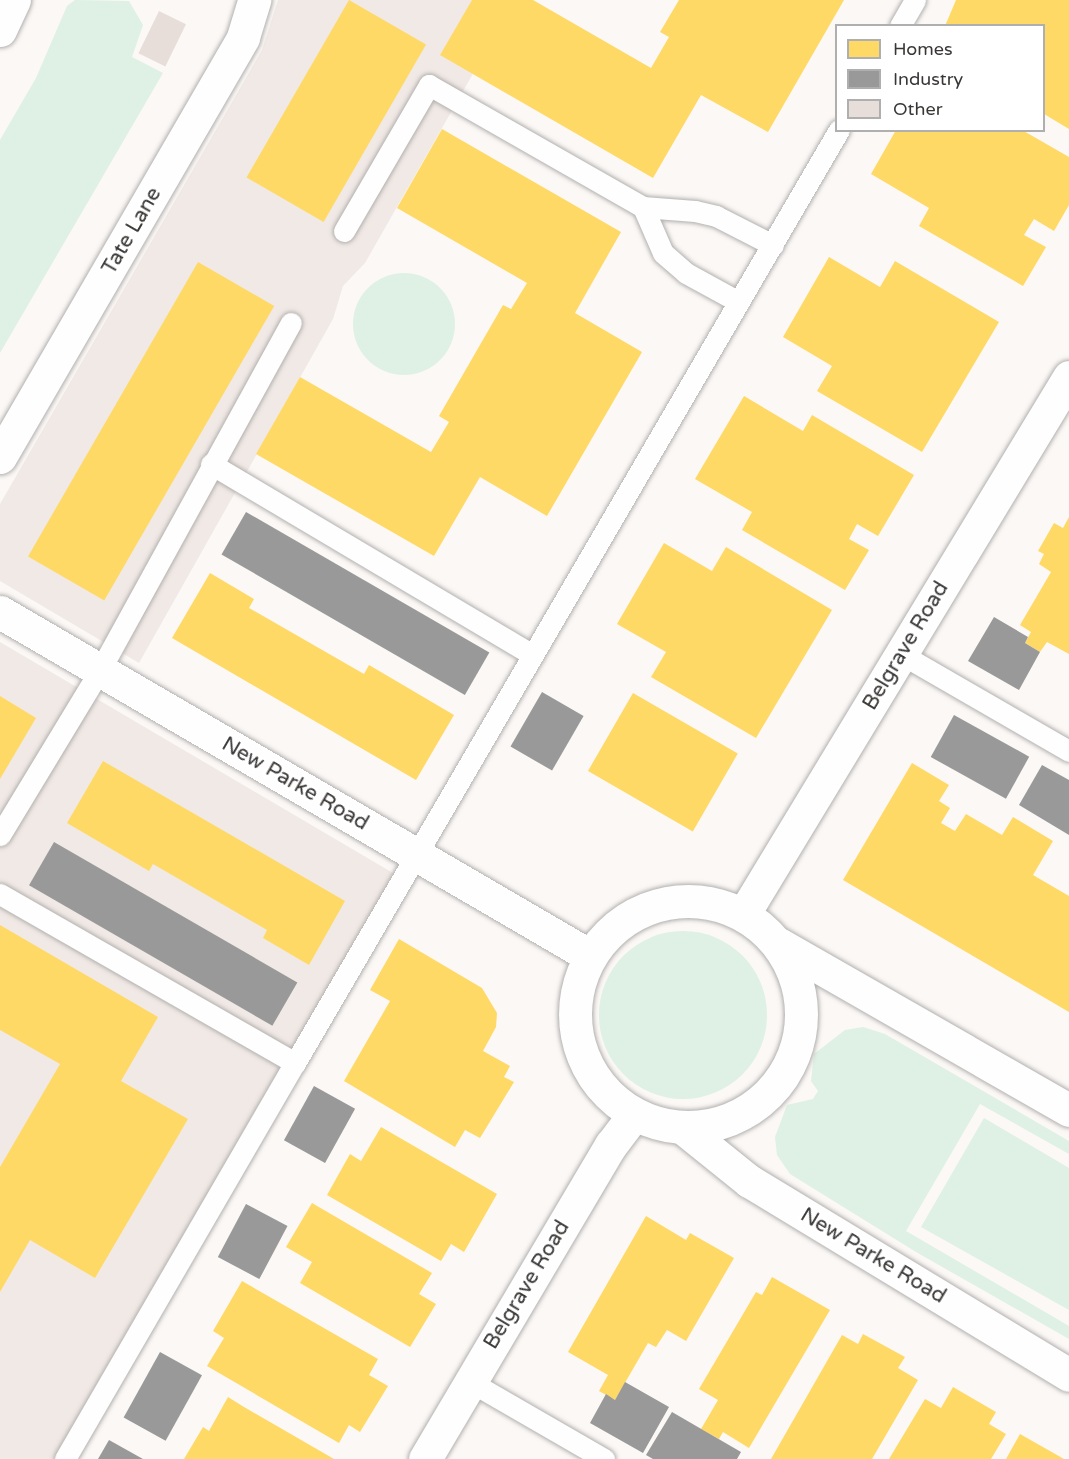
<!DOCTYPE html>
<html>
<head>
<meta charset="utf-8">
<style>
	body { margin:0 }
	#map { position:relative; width:1069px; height:1459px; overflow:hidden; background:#fbf8f6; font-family:"Varela Round",sans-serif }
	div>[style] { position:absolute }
	.built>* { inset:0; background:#f1e9e5 }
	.green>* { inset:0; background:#def1e4 }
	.round { border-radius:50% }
	.homes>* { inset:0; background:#ffd966; transform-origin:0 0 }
	.industry>* { inset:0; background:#999; transform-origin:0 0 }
	.building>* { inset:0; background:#e7ded9; transform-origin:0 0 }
	.roads { filter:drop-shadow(0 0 2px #b2b0ae) drop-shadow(0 0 2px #b2b0ae) }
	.service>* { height:21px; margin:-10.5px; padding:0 10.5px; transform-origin:10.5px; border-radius:10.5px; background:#fefefe }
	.minor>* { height:33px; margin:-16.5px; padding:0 16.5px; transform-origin:16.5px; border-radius:16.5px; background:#fefefe }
	.minor>.ring { margin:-16.5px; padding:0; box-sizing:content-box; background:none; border:33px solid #fefefe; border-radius:50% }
	span { translate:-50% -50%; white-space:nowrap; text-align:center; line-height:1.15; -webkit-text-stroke:6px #fff; paint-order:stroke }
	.street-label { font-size:21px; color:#393736 }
	.legend { position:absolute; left:835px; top:24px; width:210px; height:108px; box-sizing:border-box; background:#fff; border:2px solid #b0afaf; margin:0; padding:8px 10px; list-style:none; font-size:18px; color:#393736 }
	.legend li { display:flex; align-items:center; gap:12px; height:30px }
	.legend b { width:30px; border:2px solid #b0afaf }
</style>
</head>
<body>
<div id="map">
	<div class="built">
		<i style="clip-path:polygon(278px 0,515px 0,365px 263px,343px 286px,333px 319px,139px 663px,0 581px,0 504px,262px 50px)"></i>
		<i style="clip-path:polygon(0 642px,410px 883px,60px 1459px,0 1459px)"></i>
	</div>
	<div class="green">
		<i style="clip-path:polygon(75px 0,129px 1px,143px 25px,132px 57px,163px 73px,0 353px,0 140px,36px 78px,67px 6px)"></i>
		<i class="round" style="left:353px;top:273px;width:102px;height:102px"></i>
		<i class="round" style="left:599px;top:931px;width:168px;height:168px"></i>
		<i style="clip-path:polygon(863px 1027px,885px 1034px,1069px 1141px,1069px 1154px,980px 1104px,906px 1231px,1069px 1326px,1069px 1339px,916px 1252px,790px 1174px,777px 1155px,775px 1137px,787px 1105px,813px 1099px,818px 1091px,811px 1081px,814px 1054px,845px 1030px)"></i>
		<i style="clip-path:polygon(984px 1118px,1069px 1168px,1069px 1310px,921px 1227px)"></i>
	</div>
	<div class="homes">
		<i style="left:349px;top:0;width:89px;height:205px;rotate:30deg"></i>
		<i style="clip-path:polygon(472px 0,533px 0,651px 68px,669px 37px,660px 32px,679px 0,844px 0,768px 132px,701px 95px,653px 178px,440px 55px)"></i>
		<i style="clip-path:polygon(956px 0,1069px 0,1069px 129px,1044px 114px,1044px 26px,945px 26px)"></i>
		<i style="clip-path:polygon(442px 129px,621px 232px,575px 313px,642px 352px,547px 516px,480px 477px,434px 556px,256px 454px,300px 377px,431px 452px,449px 422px,439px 416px,503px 305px,511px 309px,527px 283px,397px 208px)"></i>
		<i style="clip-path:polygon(896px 130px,1022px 130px,1069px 157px,1069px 205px,1054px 231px,1034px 219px,1024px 235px,1046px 247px,1023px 286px,919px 226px,929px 208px,871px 174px)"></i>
		<i style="clip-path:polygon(829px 257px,880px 287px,895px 261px,999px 322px,922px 452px,817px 391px,832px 366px,783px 337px)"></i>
		<i style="left:198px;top:262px;width:88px;height:340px;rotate:30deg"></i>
		<i style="clip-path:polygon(744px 396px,803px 431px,812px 415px,914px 475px,878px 536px,857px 524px,849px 539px,869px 550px,845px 590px,742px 530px,752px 512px,695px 479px)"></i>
		<i style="clip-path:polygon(1069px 517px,1069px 654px,1047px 642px,1040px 652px,1025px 643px,1031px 632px,1020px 625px,1051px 572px,1039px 564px,1044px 554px,1038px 551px,1054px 523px,1063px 528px)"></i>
		<i style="clip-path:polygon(664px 543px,712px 571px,726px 547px,832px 610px,756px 738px,651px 677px,666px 652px,617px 624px)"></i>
		<i style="clip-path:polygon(210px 573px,254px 599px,249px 608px,364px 674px,369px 665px,454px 715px,416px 780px,172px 638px)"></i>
		<i style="left:633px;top:693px;width:121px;height:90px;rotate:30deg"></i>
		<i style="clip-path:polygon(0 696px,36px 718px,0 779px)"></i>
		<i style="clip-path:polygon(103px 761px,345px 901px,309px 965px,263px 938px,267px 930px,153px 864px,149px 871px,67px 823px)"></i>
		<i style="clip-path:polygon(912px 763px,949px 785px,939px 801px,950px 808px,941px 823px,955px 831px,966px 814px,1002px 835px,1013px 817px,1053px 841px,1033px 875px,1069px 896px,1069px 1012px,843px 880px)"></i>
		<i style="clip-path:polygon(0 925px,158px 1017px,121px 1081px,188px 1119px,95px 1278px,30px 1240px,0 1292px,0 1167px,60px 1064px,0 1030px)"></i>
		<i style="clip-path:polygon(399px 939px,482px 988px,497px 1013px,496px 1027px,483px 1051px,510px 1066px,504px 1077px,514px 1082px,480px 1138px,465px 1130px,455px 1147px,344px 1081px,390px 1001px,370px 990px)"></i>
		<i style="clip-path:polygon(381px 1127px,497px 1194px,464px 1252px,451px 1244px,441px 1261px,327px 1195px,350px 1154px,361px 1161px)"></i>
		<i style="clip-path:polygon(312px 1203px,432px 1273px,419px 1294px,436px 1304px,410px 1347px,300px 1283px,312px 1262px,286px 1247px)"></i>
		<i style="clip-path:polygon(646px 1216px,686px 1240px,690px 1233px,734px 1258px,686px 1341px,667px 1330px,656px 1347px,648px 1343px,615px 1400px,599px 1391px,608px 1375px,568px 1352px)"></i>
		<i style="clip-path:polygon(772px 1277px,830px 1310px,749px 1448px,723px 1432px,719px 1439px,701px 1429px,718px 1400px,699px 1389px,756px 1292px,762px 1295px)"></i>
		<i style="clip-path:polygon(242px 1281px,378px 1359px,369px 1375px,388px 1386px,360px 1432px,349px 1425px,339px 1443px,207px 1366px,224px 1338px,213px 1331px)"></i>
		<i style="clip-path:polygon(863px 1334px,905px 1357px,898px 1368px,918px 1380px,872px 1459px,771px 1459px,842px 1335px,858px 1344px)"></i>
		<i style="clip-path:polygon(953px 1387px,996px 1412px,989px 1424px,1006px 1434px,991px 1459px,889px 1459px,925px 1399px,941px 1408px)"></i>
		<i style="clip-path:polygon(228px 1397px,244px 1407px,334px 1459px,184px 1459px,203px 1427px,209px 1431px)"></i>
		<i style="clip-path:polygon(1020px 1434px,1064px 1459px,1006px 1459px)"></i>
	</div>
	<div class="industry">
		<i style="left:246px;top:512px;width:281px;height:49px;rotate:30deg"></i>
		<i style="clip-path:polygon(994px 617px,1028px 637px,1025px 643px,1040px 652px,1019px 690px,968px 661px)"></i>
		<i style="left:542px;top:692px;width:48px;height:63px;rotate:30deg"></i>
		<i style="left:954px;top:715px;width:86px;height:48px;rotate:29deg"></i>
		<i style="clip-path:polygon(1042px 765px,1069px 780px,1069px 835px,1019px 805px)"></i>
		<i style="left:54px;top:842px;width:281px;height:50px;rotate:30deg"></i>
		<i style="left:314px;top:1086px;width:47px;height:62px;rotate:29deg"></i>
		<i style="left:246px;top:1204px;width:47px;height:60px;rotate:28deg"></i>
		<i style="left:160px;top:1352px;width:48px;height:75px;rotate:29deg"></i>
		<i style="clip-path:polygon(625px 1382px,669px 1407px,643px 1453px,590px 1423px,606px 1394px,615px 1400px)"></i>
		<i style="clip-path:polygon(672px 1412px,741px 1452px,737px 1459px,653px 1459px,646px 1455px)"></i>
		<i style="clip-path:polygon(109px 1440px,143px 1459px,98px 1459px)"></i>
	</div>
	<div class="building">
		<i style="left:159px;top:11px;width:30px;height:47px;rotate:26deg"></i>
	</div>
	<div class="roads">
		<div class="service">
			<i style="left:900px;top:26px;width:30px;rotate:-60deg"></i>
			<i style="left:643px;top:207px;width:52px;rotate:4.4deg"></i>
			<i style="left:695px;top:211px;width:22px;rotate:13deg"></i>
			<i style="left:716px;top:216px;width:64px;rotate:27deg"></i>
			<i style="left:344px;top:231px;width:169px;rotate:-59.8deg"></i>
			<i style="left:429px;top:85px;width:246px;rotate:29.7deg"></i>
			<i style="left:643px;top:207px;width:50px;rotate:66.5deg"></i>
			<i style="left:663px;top:253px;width:30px;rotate:41deg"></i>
			<i style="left:686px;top:273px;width:60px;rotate:28.7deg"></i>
			<i style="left:211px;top:464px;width:374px;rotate:30.7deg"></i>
			<i style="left:901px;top:654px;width:194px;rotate:30deg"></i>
			<i style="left:0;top:835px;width:193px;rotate:-58.8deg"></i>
			<i style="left:100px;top:670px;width:396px;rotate:-61.2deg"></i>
			<i style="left:0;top:894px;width:340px;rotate:29.8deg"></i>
			<i style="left:295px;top:1063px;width:1080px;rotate:-59.76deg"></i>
			<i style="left:469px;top:1381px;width:156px;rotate:30deg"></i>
			<i style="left:65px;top:1459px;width:458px;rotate:-59.9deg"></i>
		</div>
		<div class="minor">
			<i style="left:0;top:30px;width:33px;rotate:-65deg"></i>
			<i style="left:0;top:457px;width:485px;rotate:-59.9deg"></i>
			<i style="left:243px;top:37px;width:39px;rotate:-73deg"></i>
			<i style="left:0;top:612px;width:683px;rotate:30.24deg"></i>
			<i class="ring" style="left:575px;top:901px;width:193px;height:193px"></i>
			<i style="left:743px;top:915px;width:629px;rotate:-58.79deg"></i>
			<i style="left:779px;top:944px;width:334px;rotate:29.8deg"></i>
			<i style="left:683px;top:1128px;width:85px;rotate:38.8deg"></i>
			<i style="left:749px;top:1181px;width:374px;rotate:31.2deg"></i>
			<i style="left:425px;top:1459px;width:365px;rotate:-59.4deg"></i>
			<i style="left:611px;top:1145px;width:38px;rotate:-53deg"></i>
		</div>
	</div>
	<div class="street-label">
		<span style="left:132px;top:231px;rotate:-60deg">Tate Lane</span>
		<span style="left:906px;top:646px;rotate:-59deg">Belgrave Road</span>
		<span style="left:295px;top:784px;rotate:30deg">New Parke Road</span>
		<span style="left:873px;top:1256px;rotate:31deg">New Parke Road</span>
		<span style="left:527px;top:1285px;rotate:-59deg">Belgrave Road</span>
	</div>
	<ul class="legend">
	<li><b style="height:16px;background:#ffd966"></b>Homes</li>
	<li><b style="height:16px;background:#999"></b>Industry</li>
	<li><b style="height:16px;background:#e7ded9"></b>Other</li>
	</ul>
</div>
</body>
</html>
